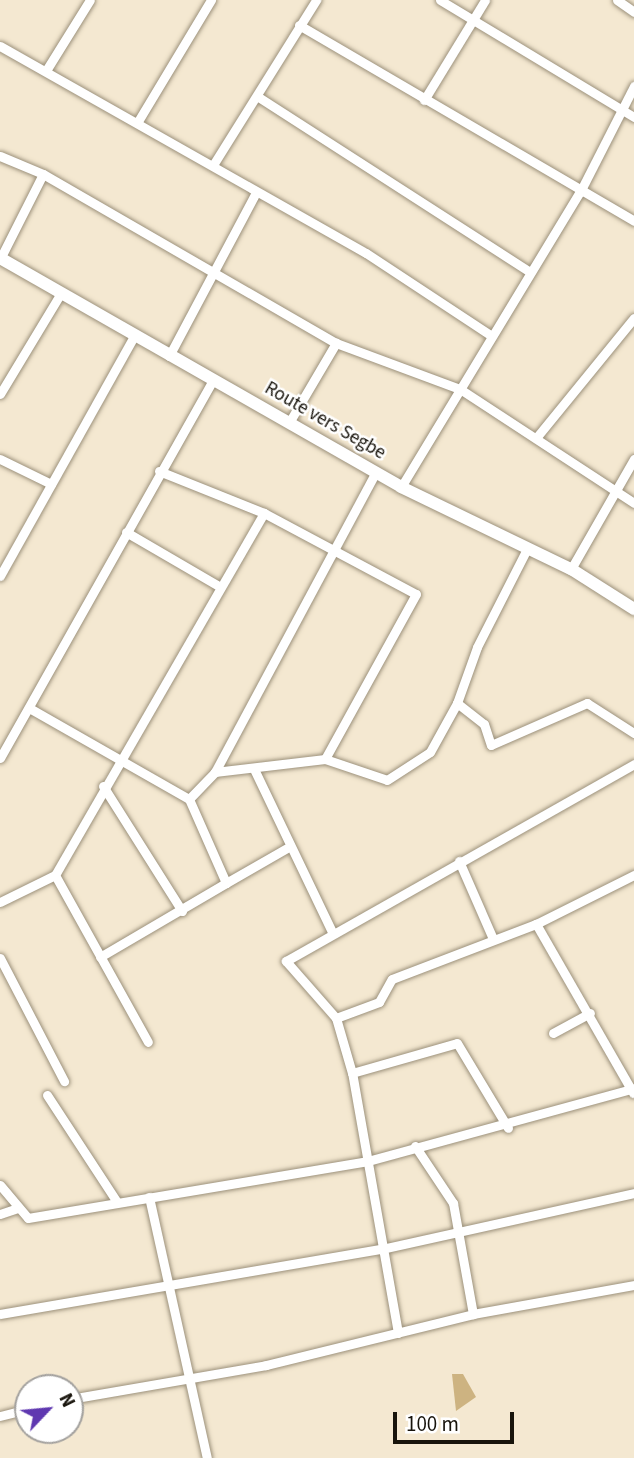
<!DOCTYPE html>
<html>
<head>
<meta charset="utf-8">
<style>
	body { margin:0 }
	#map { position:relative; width:634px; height:1458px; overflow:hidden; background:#f4e8d1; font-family:"Source Sans 3",sans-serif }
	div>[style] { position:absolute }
	.green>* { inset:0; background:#cdb381 }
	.roads { filter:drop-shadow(0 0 2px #9c917b) drop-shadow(0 0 2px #9c917b) }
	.street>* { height:9px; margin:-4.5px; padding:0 4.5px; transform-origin:4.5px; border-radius:4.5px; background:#fff }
	.secondary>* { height:12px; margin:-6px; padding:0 6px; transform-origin:6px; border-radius:6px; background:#fff }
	span { translate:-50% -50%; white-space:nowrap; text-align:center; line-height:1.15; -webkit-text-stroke:5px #fff; paint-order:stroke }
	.street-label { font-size:19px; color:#18140c }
	.north { position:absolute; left:14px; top:1374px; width:70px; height:70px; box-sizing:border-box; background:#fff; border:2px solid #a3a19e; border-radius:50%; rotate:64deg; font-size:19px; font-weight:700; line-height:28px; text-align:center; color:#18140c }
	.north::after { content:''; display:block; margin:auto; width:24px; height:32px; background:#5f38b0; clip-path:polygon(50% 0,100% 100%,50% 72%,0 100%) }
	.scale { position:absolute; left:393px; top:1412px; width:121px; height:32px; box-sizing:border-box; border:4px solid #18140c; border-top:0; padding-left:9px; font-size:21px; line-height:24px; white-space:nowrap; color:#18140c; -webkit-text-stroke:5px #fff; paint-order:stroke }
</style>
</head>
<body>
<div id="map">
	<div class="green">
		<i style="clip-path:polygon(452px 1374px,463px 1374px,476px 1397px,456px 1411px)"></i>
	</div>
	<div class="roads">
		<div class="street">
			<i style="left:440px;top:0;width:227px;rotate:31.1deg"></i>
			<i style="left:617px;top:0;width:21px;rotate:35deg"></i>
			<i style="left:299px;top:25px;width:388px;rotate:30.3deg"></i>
			<i style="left:0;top:46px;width:420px;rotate:29.5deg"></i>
			<i style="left:366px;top:253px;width:147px;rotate:33.4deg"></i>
			<i style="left:47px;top:69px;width:81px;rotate:-58.1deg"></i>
			<i style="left:260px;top:98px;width:318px;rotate:32.8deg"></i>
			<i style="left:424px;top:100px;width:117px;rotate:-58.6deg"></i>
			<i style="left:137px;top:123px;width:144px;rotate:-59deg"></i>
			<i style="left:0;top:156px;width:47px;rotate:22.7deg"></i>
			<i style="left:43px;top:174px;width:338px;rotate:30deg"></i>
			<i style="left:336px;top:343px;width:132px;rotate:20.4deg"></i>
			<i style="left:460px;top:389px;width:208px;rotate:33.2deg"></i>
			<i style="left:213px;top:165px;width:195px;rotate:-58deg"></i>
			<i style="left:0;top:259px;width:95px;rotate:-63.2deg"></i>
			<i style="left:169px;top:356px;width:183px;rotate:-62deg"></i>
			<i style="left:0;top:394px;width:118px;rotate:-58.9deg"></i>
			<i style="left:290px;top:421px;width:91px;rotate:-59.5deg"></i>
			<i style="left:536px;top:438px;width:155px;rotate:-50.8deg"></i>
			<i style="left:0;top:459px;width:57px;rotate:26.1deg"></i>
			<i style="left:159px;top:471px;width:113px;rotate:21.8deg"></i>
			<i style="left:264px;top:513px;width:172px;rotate:28.1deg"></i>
			<i style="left:416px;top:594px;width:188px;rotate:118.9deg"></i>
			<i style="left:325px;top:759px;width:111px;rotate:173.3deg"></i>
			<i style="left:401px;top:487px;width:345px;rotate:-58.8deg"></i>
			<i style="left:580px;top:192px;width:119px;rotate:-63deg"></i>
			<i style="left:126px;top:532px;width:105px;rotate:30.2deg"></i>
			<i style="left:571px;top:569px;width:127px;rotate:-60.2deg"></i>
			<i style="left:0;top:576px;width:275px;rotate:-60.8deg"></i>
			<i style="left:457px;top:703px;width:59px;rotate:-70.3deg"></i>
			<i style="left:477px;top:647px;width:108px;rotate:-63deg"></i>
			<i style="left:31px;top:709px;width:182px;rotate:29.7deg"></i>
			<i style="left:189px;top:799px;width:92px;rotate:66.2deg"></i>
			<i style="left:226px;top:883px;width:146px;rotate:149.6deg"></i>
			<i style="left:0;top:758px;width:434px;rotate:-60.6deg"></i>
			<i style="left:325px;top:759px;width:65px;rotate:18.7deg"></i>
			<i style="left:387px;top:780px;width:51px;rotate:-33.1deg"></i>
			<i style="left:430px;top:752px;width:56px;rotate:-61.1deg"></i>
			<i style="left:457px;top:703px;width:34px;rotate:38deg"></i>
			<i style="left:484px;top:724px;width:22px;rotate:72deg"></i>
			<i style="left:491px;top:745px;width:105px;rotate:-23.6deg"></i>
			<i style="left:587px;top:703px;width:56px;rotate:32.6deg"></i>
			<i style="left:254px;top:769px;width:181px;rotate:64.4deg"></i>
			<i style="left:103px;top:786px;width:148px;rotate:57.7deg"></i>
			<i style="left:189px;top:799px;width:37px;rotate:-46deg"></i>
			<i style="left:215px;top:772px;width:340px;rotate:-61.8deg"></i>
			<i style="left:459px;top:861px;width:85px;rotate:66.4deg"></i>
			<i style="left:55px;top:875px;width:191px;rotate:60.9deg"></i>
			<i style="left:226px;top:883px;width:70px;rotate:-29.8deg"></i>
			<i style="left:0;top:902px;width:61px;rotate:-26.1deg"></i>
			<i style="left:55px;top:875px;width:418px;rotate:-60deg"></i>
			<i style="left:536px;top:924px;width:195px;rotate:60.1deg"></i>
			<i style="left:0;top:958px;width:139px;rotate:62.5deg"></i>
			<i style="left:336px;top:1018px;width:46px;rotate:-20.4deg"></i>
			<i style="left:379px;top:1002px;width:26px;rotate:-61deg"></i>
			<i style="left:392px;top:979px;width:154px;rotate:-20.9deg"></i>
			<i style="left:536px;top:924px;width:110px;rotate:-26.6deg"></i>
			<i style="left:553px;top:1033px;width:42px;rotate:-28.4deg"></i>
			<i style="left:352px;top:1073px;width:109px;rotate:-15.9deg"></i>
			<i style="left:457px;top:1043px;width:99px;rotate:59deg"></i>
			<i style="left:47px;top:1095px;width:128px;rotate:56.8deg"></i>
			<i style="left:415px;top:1146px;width:69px;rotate:56.3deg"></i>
			<i style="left:453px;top:1203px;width:113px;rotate:79.8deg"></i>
			<i style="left:0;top:1185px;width:43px;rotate:49.7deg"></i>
			<i style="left:28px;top:1218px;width:345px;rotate:-9.5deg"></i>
			<i style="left:368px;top:1161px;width:276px;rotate:-15.3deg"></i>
			<i style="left:149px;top:1197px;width:267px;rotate:77.5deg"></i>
			<i style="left:0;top:1214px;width:18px;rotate:-19deg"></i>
			<i style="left:0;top:1314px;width:387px;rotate:-9.7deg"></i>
			<i style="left:382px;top:1249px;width:258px;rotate:-12.5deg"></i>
			<i style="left:398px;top:1333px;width:264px;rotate:-100deg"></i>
			<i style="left:352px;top:1073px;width:57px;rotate:-106.2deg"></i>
			<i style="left:336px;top:1018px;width:76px;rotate:-131.3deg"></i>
			<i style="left:286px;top:961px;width:400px;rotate:-29.5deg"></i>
			<i style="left:70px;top:1399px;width:199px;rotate:-9.8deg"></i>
			<i style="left:266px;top:1365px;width:213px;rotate:-13.8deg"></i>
			<i style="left:473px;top:1314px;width:164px;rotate:-10.2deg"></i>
			<i style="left:0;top:1416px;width:29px;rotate:-14deg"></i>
		</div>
		<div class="secondary">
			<i style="left:0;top:258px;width:462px;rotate:29.7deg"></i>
			<i style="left:401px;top:487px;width:189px;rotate:25.8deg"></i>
			<i style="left:571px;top:569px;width:75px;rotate:32.4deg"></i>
		</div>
	</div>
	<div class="street-label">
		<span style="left:325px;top:421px;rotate:30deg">Route vers Segbe</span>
	</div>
	<div class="north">N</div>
	<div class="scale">100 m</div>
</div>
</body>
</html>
